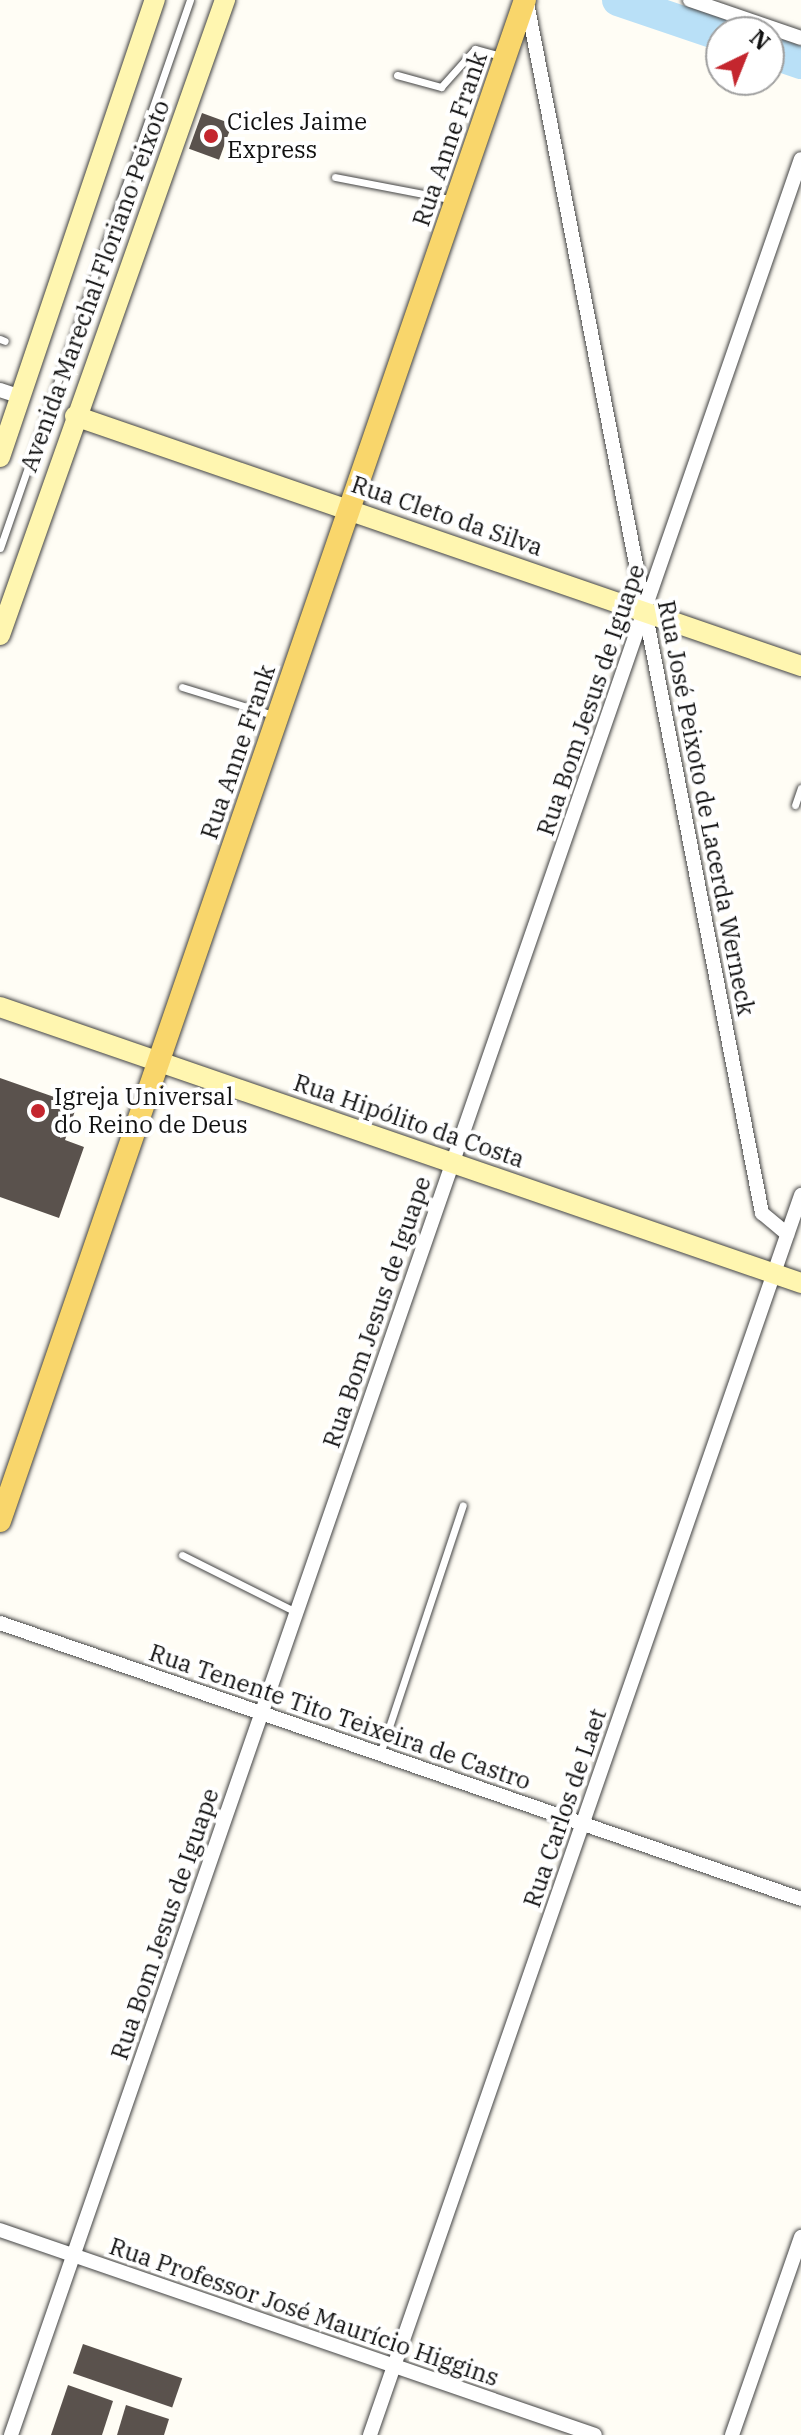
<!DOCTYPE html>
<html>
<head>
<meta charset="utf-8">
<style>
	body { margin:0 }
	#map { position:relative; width:801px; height:2435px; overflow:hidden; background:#fffdf5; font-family:"IBM Plex Serif",serif }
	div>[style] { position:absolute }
	.river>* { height:32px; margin:-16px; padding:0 16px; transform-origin:16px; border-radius:16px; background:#b9e0f7 }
	.building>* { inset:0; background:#5a524d; transform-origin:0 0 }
	.roads { filter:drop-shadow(0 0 2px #444) drop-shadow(0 0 2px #444) }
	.lane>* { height:7px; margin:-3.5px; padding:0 3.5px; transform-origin:3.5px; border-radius:3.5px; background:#fff }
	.street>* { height:14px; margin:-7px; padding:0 7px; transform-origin:7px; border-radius:7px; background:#fff }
	.secondary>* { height:20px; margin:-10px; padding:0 10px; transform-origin:10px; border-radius:10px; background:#fff6b0 }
	.primary>* { height:22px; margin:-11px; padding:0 11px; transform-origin:11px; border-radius:11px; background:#f9d66b }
	.dots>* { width:22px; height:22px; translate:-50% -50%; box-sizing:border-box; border:4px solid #fff; border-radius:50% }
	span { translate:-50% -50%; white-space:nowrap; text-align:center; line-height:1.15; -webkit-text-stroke:8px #fff; paint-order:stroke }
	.poi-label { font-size:24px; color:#111 }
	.left { translate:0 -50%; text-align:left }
	.street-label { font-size:24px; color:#111 }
	.north { position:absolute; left:705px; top:16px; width:80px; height:80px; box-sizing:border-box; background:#fff; border:2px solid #a0a0a0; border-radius:50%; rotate:43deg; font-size:22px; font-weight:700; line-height:32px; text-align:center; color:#111 }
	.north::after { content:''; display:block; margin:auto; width:28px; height:36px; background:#c4262e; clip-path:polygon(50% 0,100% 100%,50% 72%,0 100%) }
</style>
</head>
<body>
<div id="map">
	<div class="river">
		<i style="left:618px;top:0;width:109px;rotate:18.8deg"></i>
		<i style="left:769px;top:52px;width:34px;rotate:19deg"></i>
	</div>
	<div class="building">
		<i style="left:202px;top:113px;width:32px;height:38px;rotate:20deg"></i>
		<i style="clip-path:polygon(0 1078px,77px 1105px,65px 1140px,84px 1147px,59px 1218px,0 1197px)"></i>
		<i style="left:83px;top:2344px;width:105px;height:31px;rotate:19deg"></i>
		<i style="clip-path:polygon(68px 2385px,113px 2401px,102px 2435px,51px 2435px)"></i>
		<i style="clip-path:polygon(126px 2405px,169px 2419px,164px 2435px,117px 2435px)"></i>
	</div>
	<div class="roads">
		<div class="lane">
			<i style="left:397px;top:75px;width:46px;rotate:15.3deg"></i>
			<i style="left:441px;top:87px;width:51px;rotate:-48.2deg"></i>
			<i style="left:475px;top:49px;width:30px;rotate:15deg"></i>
			<i style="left:335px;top:177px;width:121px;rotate:10.9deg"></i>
			<i style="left:0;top:339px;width:5px;rotate:22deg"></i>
			<i style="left:0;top:548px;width:580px;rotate:-70.88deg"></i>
			<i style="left:182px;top:687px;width:98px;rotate:17.1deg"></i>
			<i style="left:795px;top:805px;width:18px;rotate:-71deg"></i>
			<i style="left:182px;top:1555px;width:127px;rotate:26.6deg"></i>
			<i style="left:380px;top:1754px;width:262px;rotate:-71.6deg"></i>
		</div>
		<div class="street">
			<i style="left:690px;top:0;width:117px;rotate:18.9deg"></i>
			<i style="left:527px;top:3px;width:1233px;rotate:79.01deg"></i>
			<i style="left:762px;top:1213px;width:33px;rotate:40deg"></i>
			<i style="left:0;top:390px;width:22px;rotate:18deg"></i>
			<i style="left:0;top:1623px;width:847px;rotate:19.01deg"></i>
			<i style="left:0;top:2230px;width:629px;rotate:19.01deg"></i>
			<i style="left:11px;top:2435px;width:2409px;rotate:-70.86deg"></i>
			<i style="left:370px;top:2435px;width:1313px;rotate:-70.83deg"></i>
			<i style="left:732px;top:2435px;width:210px;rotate:-70.8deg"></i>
		</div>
		<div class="secondary">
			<i style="left:75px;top:416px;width:768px;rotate:19deg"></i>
			<i style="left:0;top:457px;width:483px;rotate:-71.3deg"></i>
			<i style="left:0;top:635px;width:674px;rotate:-70.49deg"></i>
			<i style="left:0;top:1007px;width:847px;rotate:19.01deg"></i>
		</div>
		<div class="primary">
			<i style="left:0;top:1521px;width:1609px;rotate:-70.96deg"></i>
		</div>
	</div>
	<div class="dots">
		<i style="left:211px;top:136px;background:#c4262e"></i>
		<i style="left:38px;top:1111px;background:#c4262e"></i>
	</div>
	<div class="poi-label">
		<span class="left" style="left:227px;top:136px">Cicles Jaime<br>Express</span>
		<span class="left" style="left:54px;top:1111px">Igreja Universal<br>do Reino de Deus</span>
	</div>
	<div class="street-label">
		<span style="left:450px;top:139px;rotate:-71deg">Rua Anne Frank</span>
		<span style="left:95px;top:286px;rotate:-70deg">Avenida Marechal Floriano Peixoto</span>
		<span style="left:447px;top:516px;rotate:19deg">Rua Cleto da Silva</span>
		<span style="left:591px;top:700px;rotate:-71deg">Rua Bom Jesus de Iguape</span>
		<span style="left:238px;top:752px;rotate:-71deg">Rua Anne Frank</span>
		<span style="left:706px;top:808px;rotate:79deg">Rua José Peixoto de Lacerda Werneck</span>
		<span style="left:409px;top:1121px;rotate:19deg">Rua Hipólito da Costa</span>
		<span style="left:377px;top:1312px;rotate:-71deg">Rua Bom Jesus de Iguape</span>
		<span style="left:340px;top:1717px;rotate:19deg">Rua Tenente Tito Teixeira de Castro</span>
		<span style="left:565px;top:1808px;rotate:-71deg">Rua Carlos de Laet</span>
		<span style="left:165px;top:1924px;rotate:-71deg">Rua Bom Jesus de Iguape</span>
		<span style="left:304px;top:2312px;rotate:19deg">Rua Professor José Maurício Higgins</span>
	</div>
	<div class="north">N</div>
</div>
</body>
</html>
